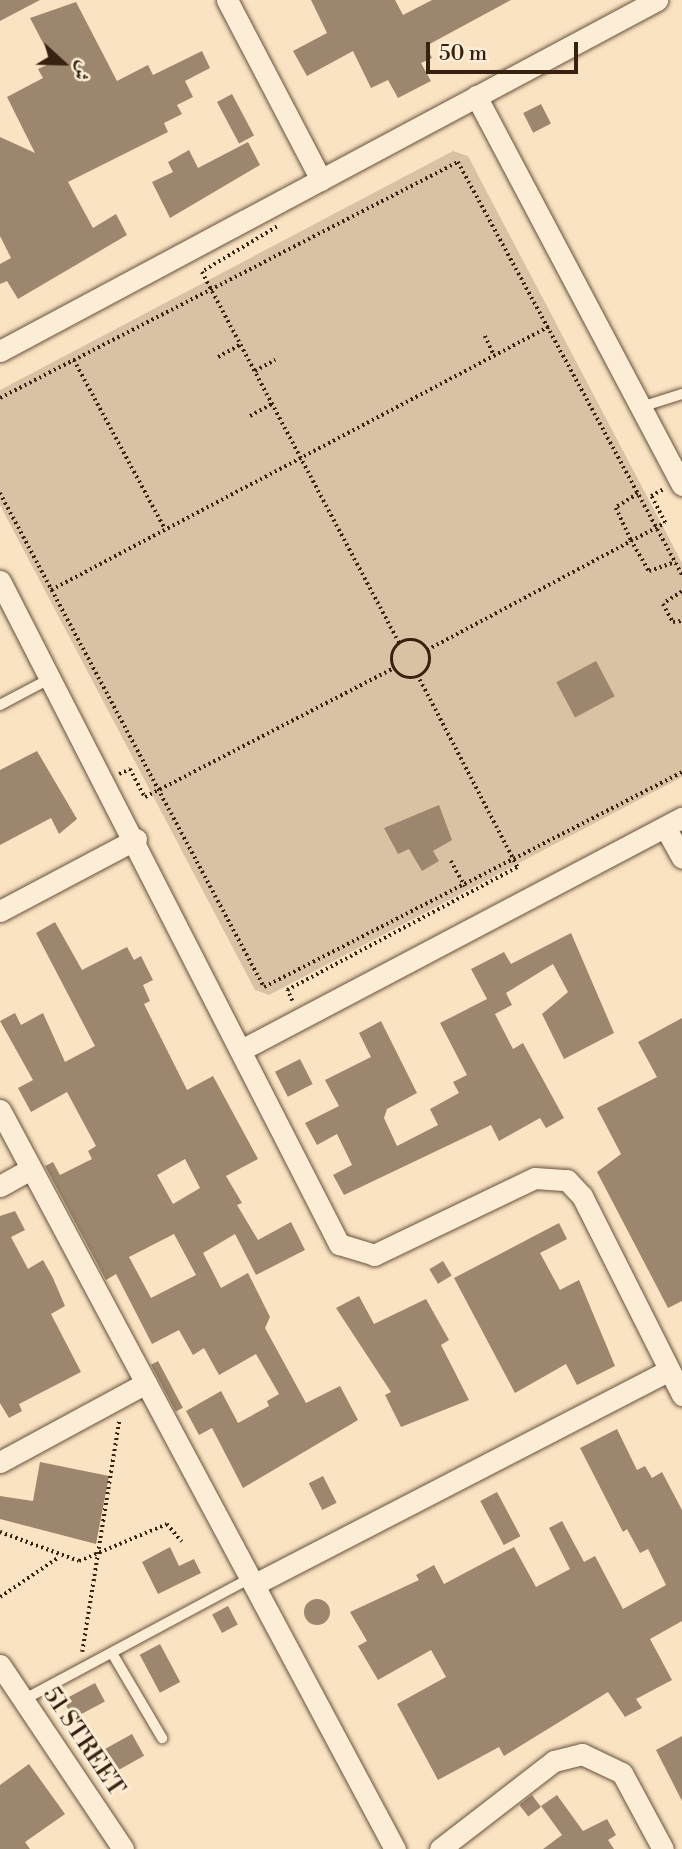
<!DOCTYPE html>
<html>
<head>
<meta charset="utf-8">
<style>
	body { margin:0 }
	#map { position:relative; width:682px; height:1849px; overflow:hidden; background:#fae3c2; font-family:"Libre Bodoni",Amiri,serif }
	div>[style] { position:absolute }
	.green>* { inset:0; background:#d9c2a4 }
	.building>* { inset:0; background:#9c866d; transform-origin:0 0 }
	.round { border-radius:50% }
	.path>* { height:3.5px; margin-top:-1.75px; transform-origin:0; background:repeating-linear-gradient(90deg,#372211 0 2px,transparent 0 5.5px) }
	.path>.ring { margin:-1.75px; padding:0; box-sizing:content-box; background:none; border:3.5px solid #372211; border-radius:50% }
	.roads { filter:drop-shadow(0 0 2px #68523d) drop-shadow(0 0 2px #68523d) }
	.lane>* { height:10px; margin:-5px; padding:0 5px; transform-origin:5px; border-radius:5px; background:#fcedd7 }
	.street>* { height:21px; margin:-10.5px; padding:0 10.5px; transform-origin:10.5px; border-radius:10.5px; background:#fcedd7 }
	span { translate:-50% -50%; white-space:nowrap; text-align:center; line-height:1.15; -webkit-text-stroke:6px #fcedd7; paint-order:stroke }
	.street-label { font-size:24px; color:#372211 }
	.north { position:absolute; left:28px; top:28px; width:70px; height:70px; -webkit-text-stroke:5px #fcedd7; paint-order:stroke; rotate:112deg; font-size:19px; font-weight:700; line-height:28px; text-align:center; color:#372211 }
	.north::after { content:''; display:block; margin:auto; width:24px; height:32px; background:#372211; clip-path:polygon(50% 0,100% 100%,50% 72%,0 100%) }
	.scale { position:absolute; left:426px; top:42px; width:152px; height:32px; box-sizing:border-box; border:4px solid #372211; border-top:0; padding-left:9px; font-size:21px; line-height:24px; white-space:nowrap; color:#372211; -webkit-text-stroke:5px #fcedd7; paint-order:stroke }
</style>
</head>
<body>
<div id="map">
	<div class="green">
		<i style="clip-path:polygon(453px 151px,468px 156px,682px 563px,682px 777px,269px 995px,255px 990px,0 505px,0 390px)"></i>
	</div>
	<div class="building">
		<i style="clip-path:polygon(0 0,40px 0,0 21px)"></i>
		<i style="clip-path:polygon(311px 0,395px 0,403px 15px,432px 0,511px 0,426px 46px,432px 58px,421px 63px,431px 81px,398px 98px,388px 80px,371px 88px,353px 51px,307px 76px,293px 51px,327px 33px)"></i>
		<i style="clip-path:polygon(76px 2px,117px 81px,148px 65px,153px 75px,202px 51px,210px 68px,185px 81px,193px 97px,177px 105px,182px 114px,164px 123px,168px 132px,68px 182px,93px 228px,116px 214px,127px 235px,18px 299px,7px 281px,0 284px,0 264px,11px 258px,0 236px,0 137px,35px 153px,7px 97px,43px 78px,38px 69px,53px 62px,30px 18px)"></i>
		<i style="left:232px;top:94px;width:47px;height:17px;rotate:62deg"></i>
		<i style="left:541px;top:104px;width:22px;height:20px;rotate:63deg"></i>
		<i style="clip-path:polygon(248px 142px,260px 165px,170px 218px,152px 182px,173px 172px,168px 162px,189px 150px,198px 168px)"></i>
		<i style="left:596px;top:661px;width:40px;height:45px;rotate:62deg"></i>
		<i style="clip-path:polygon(37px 751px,77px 819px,59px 834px,51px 818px,0 845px,0 770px)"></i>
		<i style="clip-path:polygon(439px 805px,452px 840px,433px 851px,439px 861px,422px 871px,409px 849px,398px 854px,384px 828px)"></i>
		<i style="clip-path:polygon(evenodd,55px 922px,82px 970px,127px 947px,134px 960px,141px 956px,153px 980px,143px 985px,150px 1001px,144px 1004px,187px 1090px,213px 1076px,258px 1159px,226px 1176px,242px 1203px,237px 1205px,258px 1240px,291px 1222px,305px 1250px,256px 1275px,235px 1234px,203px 1253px,221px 1288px,248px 1273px,270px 1317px,265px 1328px,306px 1403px,340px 1386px,358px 1420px,243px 1488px,212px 1428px,199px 1435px,186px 1411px,221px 1391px,238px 1423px,269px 1406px,267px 1401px,279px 1394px,256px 1354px,219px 1375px,204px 1348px,193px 1355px,179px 1330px,152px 1344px,116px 1274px,106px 1280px,45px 1166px,53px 1162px,60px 1175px,92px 1159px,88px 1151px,96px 1146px,67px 1092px,31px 1112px,18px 1088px,33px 1080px,0 1021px,15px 1013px,21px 1025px,43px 1013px,65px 1062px,95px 1046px,36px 933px,55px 922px,185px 1159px,200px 1188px,173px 1204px,157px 1175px,185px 1159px,55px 922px,174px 1234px,196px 1275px,151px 1298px,129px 1257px,174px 1234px)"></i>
		<i style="clip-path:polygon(571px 933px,614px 1033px,564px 1059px,542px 1014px,568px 992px,553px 964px,506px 993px,512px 1005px,495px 1014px,513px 1049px,523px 1043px,564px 1118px,546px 1128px,540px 1118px,499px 1141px,491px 1125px,344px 1195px,333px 1175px,352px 1165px,337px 1134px,317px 1145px,305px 1123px,339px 1106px,325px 1080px,371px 1057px,359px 1033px,381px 1021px,417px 1093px,387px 1109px,384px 1118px,397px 1146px,438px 1125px,430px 1109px,459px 1093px,453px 1082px,467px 1075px,440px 1023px,487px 999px,471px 969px,504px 952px,511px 964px)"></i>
		<i style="clip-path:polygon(682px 1018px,682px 1301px,668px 1308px,597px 1172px,621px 1154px,597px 1108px,657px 1077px,638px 1042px)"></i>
		<i style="left:300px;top:1059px;width:28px;height:28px;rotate:63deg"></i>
		<i style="clip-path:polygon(15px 1211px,25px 1230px,11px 1237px,28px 1269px,43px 1260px,53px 1278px,65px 1306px,51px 1314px,81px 1372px,19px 1404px,22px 1411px,9px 1418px,0 1403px,0 1216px)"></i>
		<i style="clip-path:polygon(559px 1223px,567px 1239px,540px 1253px,560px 1290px,579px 1280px,615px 1366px,577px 1385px,566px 1364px,515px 1393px,454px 1278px)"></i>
		<i style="left:443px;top:1261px;width:17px;height:16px;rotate:59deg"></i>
		<i style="clip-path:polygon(359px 1296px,374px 1324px,426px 1299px,449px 1340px,441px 1345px,469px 1400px,401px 1427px,385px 1395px,391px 1392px,336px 1308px)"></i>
		<i style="left:158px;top:1361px;width:53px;height:8px;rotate:62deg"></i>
		<i style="clip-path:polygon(617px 1429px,637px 1470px,645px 1466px,652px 1478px,662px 1472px,682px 1510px,682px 1621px,650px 1639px,672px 1680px,636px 1699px,642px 1708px,625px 1717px,608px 1692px,504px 1756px,499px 1747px,438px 1780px,397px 1704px,446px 1677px,431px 1650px,378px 1680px,358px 1646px,367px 1641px,350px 1612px,419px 1580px,416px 1575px,434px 1565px,444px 1584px,514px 1547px,536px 1587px,570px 1569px,549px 1528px,562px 1521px,584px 1562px,595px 1556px,623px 1609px,666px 1585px,648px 1549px,640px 1553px,627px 1529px,623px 1532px,580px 1448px)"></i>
		<i style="clip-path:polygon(40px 1462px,109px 1476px,96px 1544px,0 1519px,0 1496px,33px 1501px)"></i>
		<i style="left:323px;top:1476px;width:30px;height:16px;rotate:63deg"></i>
		<i style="left:497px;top:1492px;width:50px;height:19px;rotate:62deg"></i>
		<i style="clip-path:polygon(170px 1547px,179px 1566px,194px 1559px,201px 1573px,158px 1594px,142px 1562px)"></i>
		<i class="round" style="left:304px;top:1599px;width:26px;height:26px"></i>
		<i style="left:228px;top:1606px;width:21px;height:18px;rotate:62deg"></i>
		<i style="left:160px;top:1644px;width:43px;height:23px;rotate:62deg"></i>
		<i style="left:95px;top:1683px;width:21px;height:36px;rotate:62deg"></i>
		<i style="left:132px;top:1734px;width:25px;height:35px;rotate:61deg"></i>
		<i style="clip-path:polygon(682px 1736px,682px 1801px,656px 1750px)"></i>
		<i style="clip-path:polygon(29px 1764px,65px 1814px,25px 1842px,30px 1849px,0 1849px,0 1785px)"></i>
		<i style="left:532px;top:1795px;width:15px;height:16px;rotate:53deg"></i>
		<i style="clip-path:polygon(557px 1795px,583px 1831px,607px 1819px,616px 1835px,608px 1840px,614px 1849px,543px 1849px,562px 1835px,541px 1806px)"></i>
	</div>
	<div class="path">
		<i style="left:277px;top:227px;width:87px;rotate:149deg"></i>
		<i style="left:202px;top:272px;width:421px;rotate:62deg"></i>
		<i style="left:485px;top:336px;width:21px;rotate:65deg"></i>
		<i style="left:218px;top:357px;width:25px;rotate:-29deg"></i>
		<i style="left:74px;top:360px;width:192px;rotate:61.7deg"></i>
		<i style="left:255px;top:371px;width:23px;rotate:-29deg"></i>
		<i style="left:0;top:398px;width:515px;rotate:-27.26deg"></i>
		<i style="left:458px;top:162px;width:470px;rotate:61.5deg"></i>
		<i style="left:250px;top:416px;width:25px;rotate:-29deg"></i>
		<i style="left:0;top:493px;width:560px;rotate:61.88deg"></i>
		<i style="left:264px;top:987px;width:470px;rotate:-27.2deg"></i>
		<i style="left:638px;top:494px;width:26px;rotate:148deg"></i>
		<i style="left:616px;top:508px;width:35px;rotate:65deg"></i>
		<i style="left:631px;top:540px;width:36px;rotate:60deg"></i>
		<i style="left:649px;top:571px;width:28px;rotate:-19deg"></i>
		<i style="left:51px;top:590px;width:565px;rotate:-27.88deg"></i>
		<i style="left:682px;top:592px;width:22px;rotate:148deg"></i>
		<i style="left:663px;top:604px;width:21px;rotate:61deg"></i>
		<i style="left:673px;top:622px;width:9px;rotate:-6deg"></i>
		<i class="ring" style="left:392px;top:640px;width:34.5px;height:34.5px"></i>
		<i style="left:427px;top:650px;width:270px;rotate:-28.1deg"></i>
		<i style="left:665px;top:523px;width:30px;rotate:-117deg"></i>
		<i style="left:651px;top:496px;width:13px;rotate:-29deg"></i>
		<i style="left:119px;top:774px;width:12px;rotate:-24deg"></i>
		<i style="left:130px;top:769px;width:32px;rotate:62deg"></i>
		<i style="left:145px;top:797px;width:280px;rotate:-27.4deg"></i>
		<i style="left:451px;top:861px;width:29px;rotate:61deg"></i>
		<i style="left:292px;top:1001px;width:12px;rotate:-114deg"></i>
		<i style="left:287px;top:990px;width:261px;rotate:-28.1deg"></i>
		<i style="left:517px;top:867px;width:214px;rotate:-117.5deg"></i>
		<i style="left:0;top:1532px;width:84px;rotate:20.2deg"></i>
		<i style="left:79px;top:1561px;width:95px;rotate:-22.8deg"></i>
		<i style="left:167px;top:1524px;width:23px;rotate:50deg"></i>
		<i style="left:0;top:1597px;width:71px;rotate:-34.1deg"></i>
		<i style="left:82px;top:1652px;width:233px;rotate:-80.9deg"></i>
	</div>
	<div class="roads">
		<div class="lane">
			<i style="left:641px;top:407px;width:43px;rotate:-17.6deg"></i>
			<i style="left:0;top:705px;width:58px;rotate:-27.9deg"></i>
			<i style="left:112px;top:1653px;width:99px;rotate:59.5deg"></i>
			<i style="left:23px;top:1700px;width:259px;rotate:-28.2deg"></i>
		</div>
		<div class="street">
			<i style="left:227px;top:0;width:203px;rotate:62.4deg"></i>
			<i style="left:476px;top:96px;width:440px;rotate:62.1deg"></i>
			<i style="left:0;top:351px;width:745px;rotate:-28.11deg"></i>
			<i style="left:0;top:581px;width:745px;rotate:62.92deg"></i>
			<i style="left:339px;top:1244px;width:37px;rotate:17deg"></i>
			<i style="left:374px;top:1255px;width:178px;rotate:-25.6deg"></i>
			<i style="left:535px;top:1178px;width:32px;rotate:4deg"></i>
			<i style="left:567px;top:1180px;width:22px;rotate:47deg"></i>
			<i style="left:582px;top:1196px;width:223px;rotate:63.3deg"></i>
			<i style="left:665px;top:827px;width:35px;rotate:61deg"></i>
			<i style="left:0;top:911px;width:154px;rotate:-27.9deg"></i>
			<i style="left:243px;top:1049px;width:496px;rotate:-27.8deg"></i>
			<i style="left:0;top:1110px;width:838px;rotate:61.88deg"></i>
			<i style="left:0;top:1186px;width:35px;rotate:-29deg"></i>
			<i style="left:0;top:1462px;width:166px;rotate:-28.4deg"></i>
			<i style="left:255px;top:1584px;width:466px;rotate:-27.3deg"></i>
			<i style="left:0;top:1665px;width:221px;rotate:56.2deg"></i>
			<i style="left:440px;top:1849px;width:144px;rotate:-37.7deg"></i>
			<i style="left:554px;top:1761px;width:29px;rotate:-14deg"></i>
			<i style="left:582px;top:1754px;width:44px;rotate:25.4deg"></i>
			<i style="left:622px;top:1773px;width:86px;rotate:61.7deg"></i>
		</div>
	</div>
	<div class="street-label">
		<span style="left:83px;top:1742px;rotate:56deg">51 STREET</span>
	</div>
	<div class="north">ش</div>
	<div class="scale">50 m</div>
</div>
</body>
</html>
